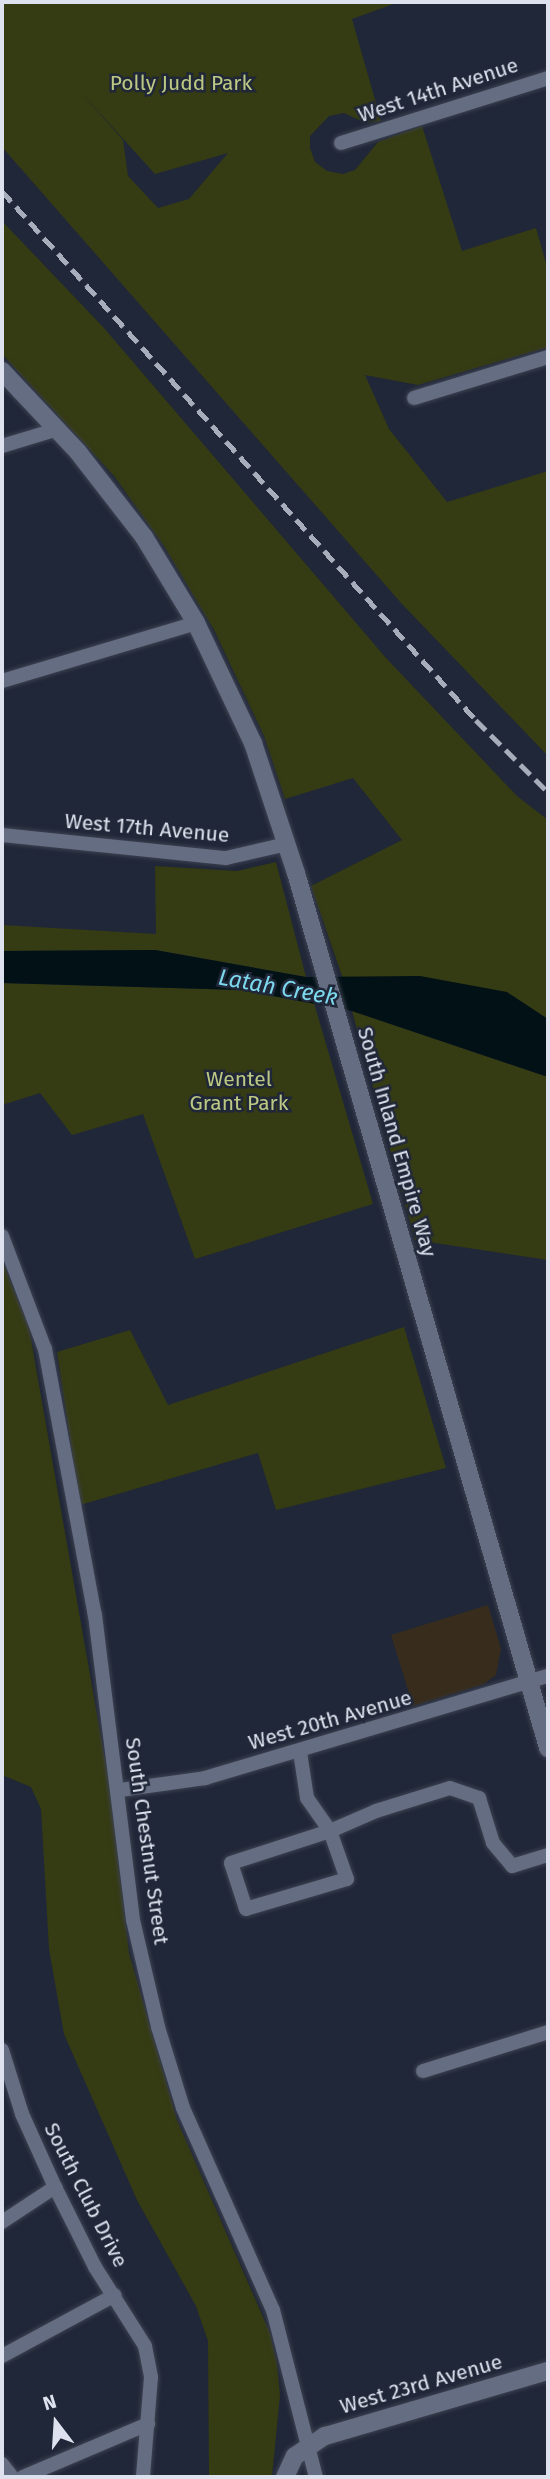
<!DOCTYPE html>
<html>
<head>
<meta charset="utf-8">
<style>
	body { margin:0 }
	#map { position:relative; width:550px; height:2479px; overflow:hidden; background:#202738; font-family:"Fira Sans",sans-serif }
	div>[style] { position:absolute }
	.commercial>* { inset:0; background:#382d1d }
	.green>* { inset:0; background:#353b12 }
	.water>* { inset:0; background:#021115 }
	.roads { filter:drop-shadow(0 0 2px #3d4251) drop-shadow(0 0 2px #3d4251) }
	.minor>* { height:14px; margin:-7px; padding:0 7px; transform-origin:7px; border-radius:7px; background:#646d81 }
	.tertiary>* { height:18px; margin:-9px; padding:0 9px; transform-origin:9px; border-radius:9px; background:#646d81 }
	.rail>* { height:4.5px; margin-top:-2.25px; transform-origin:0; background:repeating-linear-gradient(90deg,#a8adbb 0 14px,transparent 0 21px) }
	span { translate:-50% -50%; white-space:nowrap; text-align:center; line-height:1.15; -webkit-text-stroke:5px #202738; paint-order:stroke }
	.park-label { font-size:21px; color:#bdc983 }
	.street-label { font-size:21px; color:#dde2ee }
	.water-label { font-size:23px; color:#7cd8ed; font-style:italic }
	.frame { position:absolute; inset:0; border:4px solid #dde2ee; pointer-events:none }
	.north { position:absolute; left:21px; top:2388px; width:70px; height:70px; -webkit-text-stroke:5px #202738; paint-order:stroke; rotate:343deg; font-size:19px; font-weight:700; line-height:28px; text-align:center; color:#dde2ee }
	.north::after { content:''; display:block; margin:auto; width:24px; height:32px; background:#dde2ee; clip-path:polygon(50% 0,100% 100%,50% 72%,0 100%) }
</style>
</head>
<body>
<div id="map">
	<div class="commercial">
		<i style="clip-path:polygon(488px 1605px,501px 1649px,496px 1675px,484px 1684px,413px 1706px,391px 1635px)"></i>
	</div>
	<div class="green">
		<i style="clip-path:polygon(evenodd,2px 2px,399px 2px,352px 19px,381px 121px,366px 123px,344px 113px,329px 116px,310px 136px,310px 148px,315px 162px,327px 171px,343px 174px,355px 170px,378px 142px,422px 126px,462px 251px,536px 228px,548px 270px,548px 347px,418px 385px,365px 375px,389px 429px,447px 502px,548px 471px,548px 756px,402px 604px,2px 147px,2px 2px,77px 88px,155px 174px,228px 153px,189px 199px,158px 208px,128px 176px,123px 140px,77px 88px)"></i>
		<i style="clip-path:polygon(2px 221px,104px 328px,386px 658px,517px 796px,548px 820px,548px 1019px,420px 976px,343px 979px,311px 886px,402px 840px,353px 778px,285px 799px,264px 736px,214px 630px,164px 546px,114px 476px,2px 354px)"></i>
		<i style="clip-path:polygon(276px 862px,306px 977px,155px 950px,2px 951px,2px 925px,156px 934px,155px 866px,237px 871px)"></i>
		<i style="clip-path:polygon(2px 983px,241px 990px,314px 1003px,373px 1204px,195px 1259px,143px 1114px,72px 1135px,40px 1093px,2px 1105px)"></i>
		<i style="clip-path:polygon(352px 1011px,548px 1077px,548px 1260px,415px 1240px)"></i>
		<i style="clip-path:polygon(2px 1260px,29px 1328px,108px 1777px,129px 1953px,177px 2120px,270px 2333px,277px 2364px,280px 2395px,272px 2477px,209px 2477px,208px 2341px,196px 2306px,137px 2200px,64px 2034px,49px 1949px,41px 1809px,31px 1787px,2px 1775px)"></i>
		<i style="clip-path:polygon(404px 1327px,446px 1468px,276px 1510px,258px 1453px,80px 1505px,57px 1352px,130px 1330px,168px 1405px)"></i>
	</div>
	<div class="water">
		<i style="clip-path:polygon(155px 950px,306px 977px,420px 976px,507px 992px,548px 1019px,548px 1077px,352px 1011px,241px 990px,2px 983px,2px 951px)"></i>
	</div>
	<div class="roads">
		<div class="minor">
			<i style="left:341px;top:143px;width:217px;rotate:-17.4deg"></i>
			<i style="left:414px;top:398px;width:140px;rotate:-17deg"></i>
			<i style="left:2px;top:446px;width:59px;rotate:-16.9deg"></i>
			<i style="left:2px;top:681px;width:202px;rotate:-16.6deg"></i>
			<i style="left:2px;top:835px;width:225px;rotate:5.9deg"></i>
			<i style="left:226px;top:858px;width:63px;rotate:-12.9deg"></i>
			<i style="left:2px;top:1236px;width:121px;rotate:69.2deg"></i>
			<i style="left:45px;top:1349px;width:271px;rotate:79.4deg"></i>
			<i style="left:95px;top:1615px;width:307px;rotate:82.9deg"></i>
			<i style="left:133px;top:1920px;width:110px;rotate:76.8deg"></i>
			<i style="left:158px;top:2027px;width:85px;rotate:72.8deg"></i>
			<i style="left:183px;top:2108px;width:221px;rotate:66deg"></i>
			<i style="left:273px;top:2310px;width:172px;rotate:75.6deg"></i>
			<i style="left:300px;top:1752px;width:47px;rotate:81.3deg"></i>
			<i style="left:307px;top:1798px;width:40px;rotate:55.1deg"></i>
			<i style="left:330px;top:1831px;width:51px;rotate:70.5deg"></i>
			<i style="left:347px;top:1879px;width:105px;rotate:163.5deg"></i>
			<i style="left:246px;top:1909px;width:48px;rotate:-108.1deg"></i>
			<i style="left:231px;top:1863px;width:104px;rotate:-17.9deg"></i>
			<i style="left:330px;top:1831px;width:50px;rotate:-23.5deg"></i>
			<i style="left:376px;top:1811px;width:77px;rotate:-17.3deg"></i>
			<i style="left:450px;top:1788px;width:31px;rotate:19deg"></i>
			<i style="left:479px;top:1798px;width:47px;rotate:72.7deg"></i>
			<i style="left:493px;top:1843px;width:30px;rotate:50deg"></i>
			<i style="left:512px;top:1866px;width:38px;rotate:-17deg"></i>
			<i style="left:120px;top:1790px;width:86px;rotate:-8deg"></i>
			<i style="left:205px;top:1778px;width:358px;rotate:-16.6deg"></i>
			<i style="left:2px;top:2050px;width:67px;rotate:72.6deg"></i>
			<i style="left:22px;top:2114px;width:80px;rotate:65.7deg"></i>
			<i style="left:55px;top:2187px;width:89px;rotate:63.4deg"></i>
			<i style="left:95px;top:2267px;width:93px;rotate:57.7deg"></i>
			<i style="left:145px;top:2346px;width:32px;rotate:79deg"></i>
			<i style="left:151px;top:2377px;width:100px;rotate:94.6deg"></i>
			<i style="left:423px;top:2071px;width:131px;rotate:-17.3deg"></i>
			<i style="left:2px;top:2222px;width:64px;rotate:-33.4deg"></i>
			<i style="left:2px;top:2356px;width:128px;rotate:-28.4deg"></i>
			<i style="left:2px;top:2464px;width:16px;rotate:52deg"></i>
			<i style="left:23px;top:2477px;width:136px;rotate:-23deg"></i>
		</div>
		<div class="tertiary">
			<i style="left:2px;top:371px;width:111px;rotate:46.8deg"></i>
			<i style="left:78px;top:452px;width:108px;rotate:52.2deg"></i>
			<i style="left:144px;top:537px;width:100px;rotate:58.8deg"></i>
			<i style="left:196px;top:623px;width:133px;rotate:64.6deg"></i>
			<i style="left:253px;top:743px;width:137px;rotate:71.7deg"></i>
			<i style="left:296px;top:873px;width:911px;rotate:73.93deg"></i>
			<i style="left:285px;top:2477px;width:23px;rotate:-65deg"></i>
			<i style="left:295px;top:2456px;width:36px;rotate:-34deg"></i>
			<i style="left:325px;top:2436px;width:232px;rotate:-16.3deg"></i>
		</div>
	</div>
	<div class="rail">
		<i style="left:2px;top:191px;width:710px;rotate:48.14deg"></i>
		<i style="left:476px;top:720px;width:102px;rotate:45deg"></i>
	</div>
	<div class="park-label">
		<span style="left:181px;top:83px">Polly Judd Park</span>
		<span style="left:239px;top:1091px">Wentel<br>Grant Park</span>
	</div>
	<div class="street-label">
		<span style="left:438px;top:90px;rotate:-18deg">West 14th Avenue</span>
		<span style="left:147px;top:828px;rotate:5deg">West 17th Avenue</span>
		<span style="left:397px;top:1142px;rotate:74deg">South Inland Empire Way</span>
		<span style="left:330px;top:1720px;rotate:-16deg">West 20th Avenue</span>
		<span style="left:147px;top:1841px;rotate:82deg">South Chestnut Street</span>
		<span style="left:86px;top:2195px;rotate:63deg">South Club Drive</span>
		<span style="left:421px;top:2384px;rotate:-16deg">West 23rd Avenue</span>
	</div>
	<div class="water-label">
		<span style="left:278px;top:987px;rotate:10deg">Latah Creek</span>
	</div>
	<div class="frame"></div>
	<div class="north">N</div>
</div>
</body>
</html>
